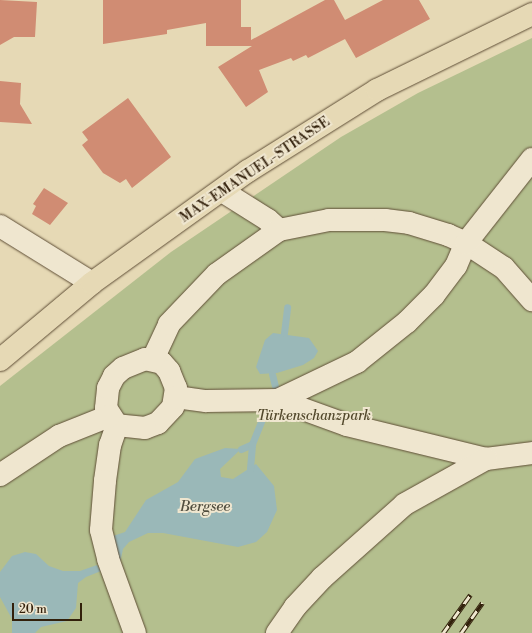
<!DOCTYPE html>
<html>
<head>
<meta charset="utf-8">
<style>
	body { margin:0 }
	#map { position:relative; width:532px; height:633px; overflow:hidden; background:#e6d9b5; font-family:"Libre Bodoni",serif }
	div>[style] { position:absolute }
	.green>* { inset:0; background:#b4bf8e }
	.water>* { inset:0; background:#9ab8b8 }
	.stream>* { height:7px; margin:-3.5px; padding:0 3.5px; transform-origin:3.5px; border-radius:3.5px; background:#9ab8b8 }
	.building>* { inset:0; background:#d08c73 }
	.roads { filter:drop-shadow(0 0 1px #5f4e36) drop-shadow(0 0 1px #5f4e36) }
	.minor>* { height:22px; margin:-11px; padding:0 11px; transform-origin:11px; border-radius:11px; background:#efe6cf }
	.major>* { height:22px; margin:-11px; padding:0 11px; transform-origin:11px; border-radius:11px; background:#e6d9b5 }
	.rail>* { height:4.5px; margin-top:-2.25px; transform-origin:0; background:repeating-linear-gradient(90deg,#efe6cf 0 9px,#32200b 0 18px); box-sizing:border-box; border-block:1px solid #32200b }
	span { translate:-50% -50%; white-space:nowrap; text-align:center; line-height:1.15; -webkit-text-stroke:4px #efe6cf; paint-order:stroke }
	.street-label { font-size:14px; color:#32200b }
	.park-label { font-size:14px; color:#52482c; font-style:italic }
	.water-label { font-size:15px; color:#514e3f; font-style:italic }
	.scale { position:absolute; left:12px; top:603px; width:70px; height:18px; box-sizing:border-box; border:2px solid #32200b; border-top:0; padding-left:5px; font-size:12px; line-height:14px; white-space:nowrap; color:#32200b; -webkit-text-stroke:3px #efe6cf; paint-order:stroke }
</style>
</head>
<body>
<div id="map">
	<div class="green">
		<i style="clip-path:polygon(532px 38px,532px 633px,0 633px,0 386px,171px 252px,341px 137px,418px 93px)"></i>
	</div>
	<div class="water">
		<i style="clip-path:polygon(273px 333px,309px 338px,318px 351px,314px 358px,303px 365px,277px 373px,260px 374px,256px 367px,265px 340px)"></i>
		<i style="clip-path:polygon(225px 448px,241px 449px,220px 469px,221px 477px,233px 479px,256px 464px,274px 486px,277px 510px,267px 532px,256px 542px,238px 547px,163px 533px,148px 533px,129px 542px,123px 549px,120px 563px,110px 537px,125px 532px,146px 500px,178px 482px,195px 459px)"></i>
		<i style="clip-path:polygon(25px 552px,36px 554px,49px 566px,63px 571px,80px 571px,97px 565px,101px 571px,86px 577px,78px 583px,76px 608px,67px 621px,41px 627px,35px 633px,12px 633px,12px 619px,0 597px,0 572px,12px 556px)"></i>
	</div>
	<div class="stream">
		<i style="left:284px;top:333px;width:26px;rotate:-83deg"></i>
		<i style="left:272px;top:374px;width:12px;rotate:76deg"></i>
		<i style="left:241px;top:449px;width:12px;rotate:-24deg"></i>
		<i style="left:252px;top:444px;width:37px;rotate:-68deg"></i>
		<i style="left:250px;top:468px;width:24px;rotate:-85deg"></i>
	</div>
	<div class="building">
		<i style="clip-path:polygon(0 0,37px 2px,35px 37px,14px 37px,0 45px)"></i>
		<i style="clip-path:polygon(103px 0,241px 0,241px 27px,251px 27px,251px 40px,325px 0,334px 0,345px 20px,383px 0,419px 0,430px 19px,356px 58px,345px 39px,308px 58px,306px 55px,293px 61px,291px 58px,259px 70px,268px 92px,246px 107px,218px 67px,252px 46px,206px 46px,206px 23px,167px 30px,167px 34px,103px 44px)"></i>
		<i style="clip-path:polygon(0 81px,21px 83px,20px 104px,32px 124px,0 122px)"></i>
		<i style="clip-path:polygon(128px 98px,171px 157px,132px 188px,126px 179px,120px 183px,103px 173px,82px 145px,88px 140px,82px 132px)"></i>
		<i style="clip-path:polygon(44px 188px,68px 203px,50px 225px,32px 214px,36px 206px,33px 204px)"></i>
	</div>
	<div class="roads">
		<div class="minor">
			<i style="left:222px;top:191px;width:54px;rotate:32.2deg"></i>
			<i style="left:268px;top:220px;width:15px;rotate:42deg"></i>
			<i style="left:0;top:226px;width:108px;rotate:31.8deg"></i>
			<i style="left:145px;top:359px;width:17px;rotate:13deg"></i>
			<i style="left:162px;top:363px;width:11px;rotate:49deg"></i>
			<i style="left:169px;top:371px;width:18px;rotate:68deg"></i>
			<i style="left:176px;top:388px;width:19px;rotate:99deg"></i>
			<i style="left:173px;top:407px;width:22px;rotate:133deg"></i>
			<i style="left:158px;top:423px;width:14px;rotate:159deg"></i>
			<i style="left:145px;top:428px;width:28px;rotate:-174deg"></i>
			<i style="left:117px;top:425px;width:20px;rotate:-123deg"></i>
			<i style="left:106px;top:408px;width:20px;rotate:-84deg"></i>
			<i style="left:108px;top:388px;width:13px;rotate:-63deg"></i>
			<i style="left:114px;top:376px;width:12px;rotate:-42deg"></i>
			<i style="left:123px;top:368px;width:24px;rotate:-22deg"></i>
			<i style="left:153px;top:359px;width:38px;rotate:-65deg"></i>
			<i style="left:169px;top:324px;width:69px;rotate:-46.2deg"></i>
			<i style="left:217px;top:274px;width:76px;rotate:-35.4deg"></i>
			<i style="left:279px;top:230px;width:51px;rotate:-11.3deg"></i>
			<i style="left:329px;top:220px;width:56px"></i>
			<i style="left:385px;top:220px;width:24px;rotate:7deg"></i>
			<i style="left:409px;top:223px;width:41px;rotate:17.1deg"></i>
			<i style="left:448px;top:235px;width:20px;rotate:24deg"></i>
			<i style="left:466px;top:243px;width:45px;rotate:33.3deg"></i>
			<i style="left:504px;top:268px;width:43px;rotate:48.8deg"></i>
			<i style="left:176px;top:397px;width:30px;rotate:8deg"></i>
			<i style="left:206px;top:401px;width:72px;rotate:-0.8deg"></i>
			<i style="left:278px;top:400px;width:88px;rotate:-25.7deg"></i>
			<i style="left:357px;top:362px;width:64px;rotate:-38.7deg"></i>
			<i style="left:407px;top:322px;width:38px;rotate:-45deg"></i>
			<i style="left:434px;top:295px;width:36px;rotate:-53deg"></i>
			<i style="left:456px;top:266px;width:25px;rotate:-67deg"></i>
			<i style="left:466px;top:243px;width:107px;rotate:-51.8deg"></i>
			<i style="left:278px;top:400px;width:73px;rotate:19.9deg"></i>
			<i style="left:347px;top:425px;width:143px;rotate:13.7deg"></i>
			<i style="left:486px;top:459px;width:46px;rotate:-7.4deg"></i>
			<i style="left:117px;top:425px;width:21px;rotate:109deg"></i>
			<i style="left:110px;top:445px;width:36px;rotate:98deg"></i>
			<i style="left:105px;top:481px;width:49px;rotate:94.7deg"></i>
			<i style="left:101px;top:530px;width:30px;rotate:76deg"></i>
			<i style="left:108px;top:559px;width:79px;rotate:70deg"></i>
			<i style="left:0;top:475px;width:71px;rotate:-33.5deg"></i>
			<i style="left:59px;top:436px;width:54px;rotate:-21.8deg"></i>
			<i style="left:277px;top:633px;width:32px;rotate:-55deg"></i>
			<i style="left:295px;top:607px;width:40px;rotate:-47deg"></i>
			<i style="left:322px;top:578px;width:111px;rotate:-41.7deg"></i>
			<i style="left:405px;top:504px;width:93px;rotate:-29.1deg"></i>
		</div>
		<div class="major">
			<i style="left:0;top:360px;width:120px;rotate:-39.9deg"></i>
			<i style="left:92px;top:283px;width:192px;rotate:-35.7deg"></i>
			<i style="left:248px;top:171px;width:152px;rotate:-32.1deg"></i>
			<i style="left:377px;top:90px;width:173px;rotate:-26.1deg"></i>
		</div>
	</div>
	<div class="rail">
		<i style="left:443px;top:633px;width:47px;rotate:-54.6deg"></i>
		<i style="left:461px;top:633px;width:37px;rotate:-55deg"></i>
	</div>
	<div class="street-label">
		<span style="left:255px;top:170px;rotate:-34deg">MAX-EMANUEL-STRASSE</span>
	</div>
	<div class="park-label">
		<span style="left:314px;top:416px">Türkenschanzpark</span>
	</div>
	<div class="water-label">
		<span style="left:205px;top:507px">Bergsee</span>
	</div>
	<div class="scale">20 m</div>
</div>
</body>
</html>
